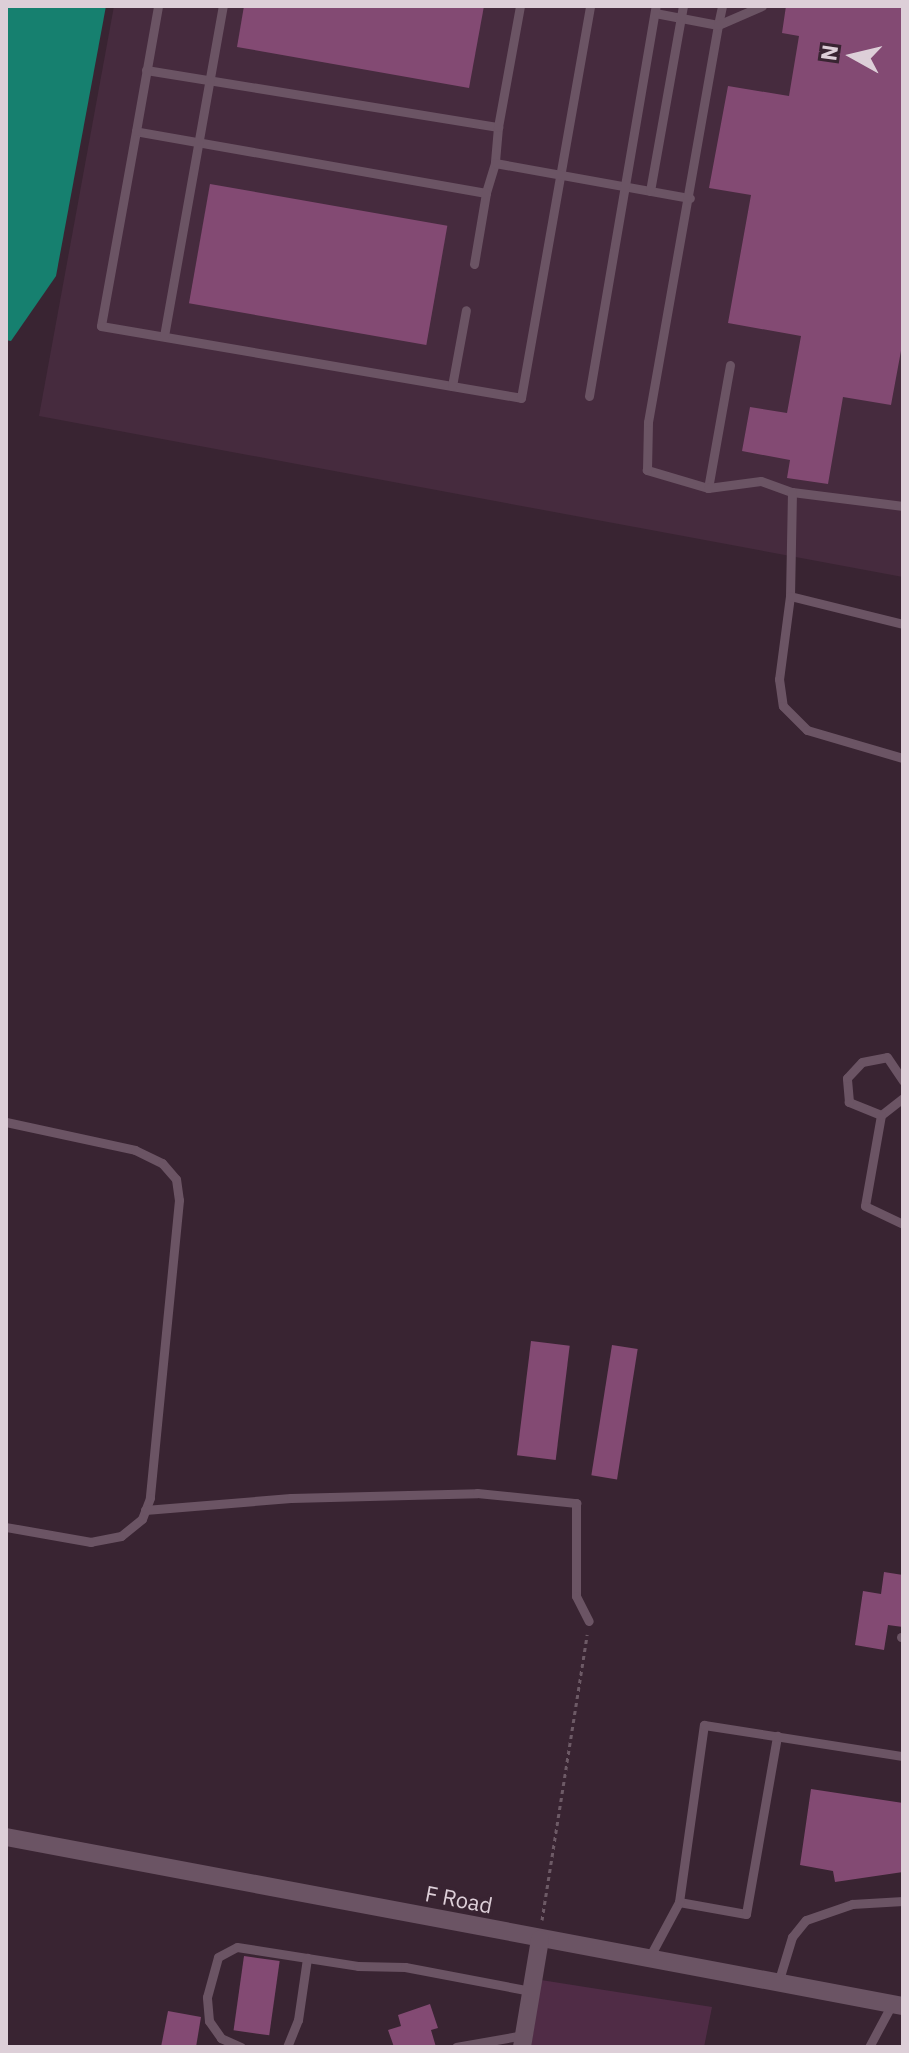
<!DOCTYPE html>
<html>
<head>
<meta charset="utf-8">
<style>
	body { margin:0 }
	#map { position:relative; width:909px; height:2053px; overflow:hidden; background:#392432; font-family:"IBM Plex Sans",sans-serif }
	div>[style] { position:absolute }
	.built>* { inset:0; background:#462b3e }
	.green>* { inset:0; background:#502c46 }
	.water>* { inset:0; background:#16806f }
	.building>* { inset:0; background:#834a73; transform-origin:0 0 }
	.path>* { height:3px; margin-top:-1.5px; transform-origin:0; background:repeating-linear-gradient(90deg,#6d5a66 0 4px,transparent 0 8px) }
	.lane>* { height:9px; margin:-4.5px; padding:0 4.5px; transform-origin:4.5px; border-radius:4.5px; background:#6b5464 }
	.street>* { height:18px; margin:-9px; padding:0 9px; transform-origin:9px; border-radius:9px; background:#6b5464 }
	span { translate:-50% -50%; white-space:nowrap; text-align:center; line-height:1.15; -webkit-text-stroke:7px #392432; paint-order:stroke }
	.street-label { font-size:22px; color:#ddcfd8 }
	.frame { position:absolute; inset:0; border:8px solid #ddcfd8; pointer-events:none }
	.north { position:absolute; left:813px; top:16px; width:80px; height:80px; -webkit-text-stroke:6px #392432; paint-order:stroke; rotate:278deg; font-size:22px; font-weight:700; line-height:32px; text-align:center; color:#ddcfd8 }
	.north::after { content:''; display:block; margin:auto; width:28px; height:36px; background:#ddcfd8; clip-path:polygon(50% 0,100% 100%,50% 72%,0 100%) }
</style>
</head>
<body>
<div id="map">
	<div class="built">
		<i style="clip-path:polygon(114px 6px,903px 6px,903px 577px,39px 416px)"></i>
	</div>
	<div class="green">
		<i style="clip-path:polygon(541px 1980px,712px 2007px,704px 2047px,531px 2047px)"></i>
	</div>
	<div class="water">
		<i style="clip-path:polygon(6px 6px,106px 6px,56px 276px,11px 341px,6px 340px)"></i>
	</div>
	<div class="building">
		<i style="clip-path:polygon(244px 6px,484px 6px,469px 88px,237px 47px)"></i>
		<i style="clip-path:polygon(786px 6px,903px 6px,903px 340px,891px 405px,843px 397px,828px 484px,787px 478px,790px 460px,742px 451px,750px 407px,787px 413px,801px 336px,728px 323px,751px 195px,709px 188px,728px 86px,789px 96px,799px 36px,782px 33px)"></i>
		<i style="left:210px;top:184px;width:241px;height:121px;rotate:10deg"></i>
		<i style="left:531px;top:1341px;width:39px;height:115px;rotate:7deg"></i>
		<i style="left:612px;top:1345px;width:26px;height:132px;rotate:9deg"></i>
		<i style="clip-path:polygon(884px 1572px,903px 1575px,903px 1627px,888px 1625px,884px 1650px,855px 1645px,863px 1591px,881px 1594px)"></i>
		<i style="clip-path:polygon(811px 1789px,903px 1803px,903px 1872px,835px 1882px,833px 1871px,800px 1865px)"></i>
		<i style="left:244px;top:1956px;width:36px;height:75px;rotate:8deg"></i>
		<i style="clip-path:polygon(430px 2004px,438px 2028px,431px 2030px,436px 2047px,394px 2047px,388px 2030px,401px 2026px,398px 2015px)"></i>
		<i style="clip-path:polygon(168px 2011px,201px 2017px,196px 2047px,161px 2047px)"></i>
	</div>
	<div class="path">
		<i style="left:542px;top:1920px;width:289px;rotate:-81deg"></i>
	</div>
	<div class="lane">
		<i style="left:655px;top:13px;width:64px;rotate:10.8deg"></i>
		<i style="left:718px;top:25px;width:19px;rotate:-78deg"></i>
		<i style="left:146px;top:70px;width:357px;rotate:9.2deg"></i>
		<i style="left:498px;top:127px;width:36px;rotate:95deg"></i>
		<i style="left:495px;top:163px;width:31px;rotate:107deg"></i>
		<i style="left:486px;top:193px;width:355px;rotate:-170deg"></i>
		<i style="left:136px;top:131px;width:198px;rotate:100.2deg"></i>
		<i style="left:101px;top:326px;width:426px;rotate:9.7deg"></i>
		<i style="left:521px;top:398px;width:398px;rotate:-80deg"></i>
		<i style="left:498px;top:127px;width:123px;rotate:-79.7deg"></i>
		<i style="left:136px;top:131px;width:127px;rotate:-80deg"></i>
		<i style="left:495px;top:163px;width:198px;rotate:10.2deg"></i>
		<i style="left:650px;top:191px;width:188px;rotate:-79.9deg"></i>
		<i style="left:474px;top:264px;width:72px;rotate:-80.4deg"></i>
		<i style="left:164px;top:336px;width:335px;rotate:-79.9deg"></i>
		<i style="left:730px;top:365px;width:125px;rotate:100.1deg"></i>
		<i style="left:708px;top:488px;width:64px;rotate:-163.6deg"></i>
		<i style="left:647px;top:470px;width:48px;rotate:-88.8deg"></i>
		<i style="left:648px;top:422px;width:403px;rotate:-80deg"></i>
		<i style="left:718px;top:25px;width:48px;rotate:-23.4deg"></i>
		<i style="left:452px;top:386px;width:77px;rotate:-79.6deg"></i>
		<i style="left:589px;top:396px;width:396px;rotate:-80.3deg"></i>
		<i style="left:708px;top:488px;width:53px;rotate:-7.5deg"></i>
		<i style="left:761px;top:481px;width:33px;rotate:20deg"></i>
		<i style="left:792px;top:492px;width:112px;rotate:7.2deg"></i>
		<i style="left:792px;top:492px;width:104px;rotate:91.1deg"></i>
		<i style="left:790px;top:596px;width:84px;rotate:97.5deg"></i>
		<i style="left:779px;top:679px;width:27px;rotate:82deg"></i>
		<i style="left:783px;top:706px;width:34px;rotate:45deg"></i>
		<i style="left:807px;top:730px;width:100px;rotate:16.3deg"></i>
		<i style="left:790px;top:596px;width:116px;rotate:13.9deg"></i>
		<i style="left:903px;top:1098px;width:28px;rotate:142deg"></i>
		<i style="left:881px;top:1115px;width:92px;rotate:100deg"></i>
		<i style="left:865px;top:1206px;width:42px;rotate:25.3deg"></i>
		<i style="left:881px;top:1115px;width:35px;rotate:-158deg"></i>
		<i style="left:849px;top:1102px;width:24px;rotate:-95deg"></i>
		<i style="left:847px;top:1078px;width:22px;rotate:-47deg"></i>
		<i style="left:862px;top:1062px;width:25px;rotate:-11deg"></i>
		<i style="left:887px;top:1057px;width:29px;rotate:56deg"></i>
		<i style="left:6px;top:1122px;width:132px;rotate:12.2deg"></i>
		<i style="left:135px;top:1150px;width:30px;rotate:26deg"></i>
		<i style="left:162px;top:1163px;width:21px;rotate:49deg"></i>
		<i style="left:176px;top:1179px;width:21px;rotate:82deg"></i>
		<i style="left:179px;top:1200px;width:299px;rotate:95.6deg"></i>
		<i style="left:150px;top:1498px;width:22px;rotate:111deg"></i>
		<i style="left:142px;top:1519px;width:27px;rotate:141deg"></i>
		<i style="left:121px;top:1536px;width:31px;rotate:169deg"></i>
		<i style="left:91px;top:1542px;width:86px;rotate:-170deg"></i>
		<i style="left:145px;top:1510px;width:146px;rotate:-4.7deg"></i>
		<i style="left:291px;top:1498px;width:186px;rotate:-1.5deg"></i>
		<i style="left:477px;top:1493px;width:100px;rotate:5.8deg"></i>
		<i style="left:576px;top:1503px;width:93px;rotate:90deg"></i>
		<i style="left:576px;top:1596px;width:28px;rotate:63deg"></i>
		<i style="left:901px;top:1637px;width:2px"></i>
		<i style="left:679px;top:1902px;width:68px;rotate:10.2deg"></i>
		<i style="left:746px;top:1914px;width:181px;rotate:-80.1deg"></i>
		<i style="left:649px;top:1958px;width:64px;rotate:-61.8deg"></i>
		<i style="left:679px;top:1902px;width:179px;rotate:-82deg"></i>
		<i style="left:704px;top:1725px;width:201px;rotate:8.9deg"></i>
		<i style="left:778px;top:1983px;width:48px;rotate:-73.1deg"></i>
		<i style="left:792px;top:1937px;width:22px;rotate:-51deg"></i>
		<i style="left:806px;top:1920px;width:49px;rotate:-19.2deg"></i>
		<i style="left:852px;top:1904px;width:51px;rotate:-3.4deg"></i>
		<i style="left:241px;top:2047px;width:22px;rotate:-156deg"></i>
		<i style="left:221px;top:2038px;width:21px;rotate:-125deg"></i>
		<i style="left:209px;top:2021px;width:24px;rotate:-95deg"></i>
		<i style="left:207px;top:1997px;width:41px;rotate:-74.6deg"></i>
		<i style="left:218px;top:1957px;width:21px;rotate:-28deg"></i>
		<i style="left:237px;top:1947px;width:122px;rotate:8.9deg"></i>
		<i style="left:358px;top:1966px;width:47px;rotate:1.2deg"></i>
		<i style="left:405px;top:1967px;width:128px;rotate:10.8deg"></i>
		<i style="left:287px;top:2047px;width:29px;rotate:-68deg"></i>
		<i style="left:298px;top:2020px;width:63px;rotate:-81.7deg"></i>
		<i style="left:456px;top:2047px;width:69px;rotate:-10deg"></i>
		<i style="left:869px;top:2047px;width:49px;rotate:-61.9deg"></i>
	</div>
	<div class="street">
		<i style="left:6px;top:1837px;width:913px;rotate:10.67deg"></i>
		<i style="left:522px;top:2047px;width:109px;rotate:-80.5deg"></i>
	</div>
	<div class="street-label">
		<span style="left:459px;top:1899px;rotate:11deg">F Road</span>
	</div>
	<div class="frame"></div>
	<div class="north">N</div>
</div>
</body>
</html>
